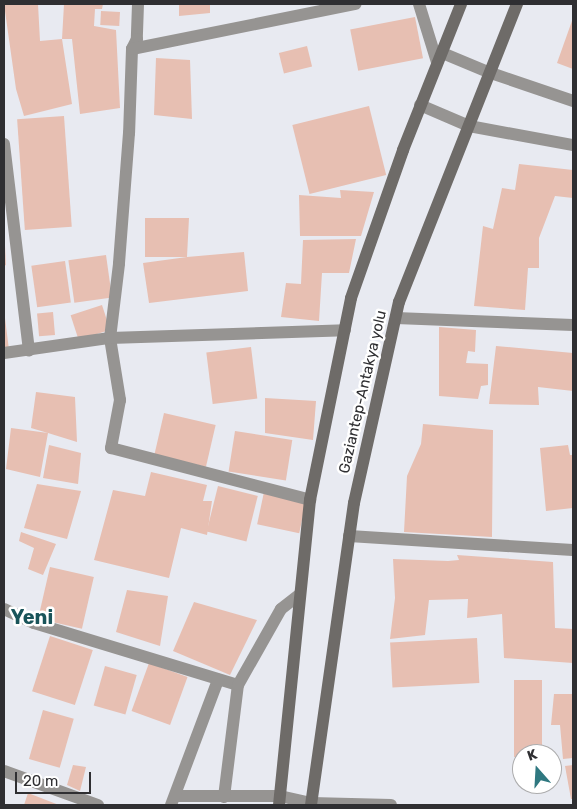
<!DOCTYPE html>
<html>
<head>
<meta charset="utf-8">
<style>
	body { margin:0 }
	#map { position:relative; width:577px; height:809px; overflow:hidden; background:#e8eaf1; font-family:Rubik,sans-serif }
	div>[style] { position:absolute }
	.building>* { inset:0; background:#e7bfb2; transform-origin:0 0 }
	.minor>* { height:12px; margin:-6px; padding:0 6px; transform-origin:6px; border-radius:6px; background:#969492 }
	.tertiary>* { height:12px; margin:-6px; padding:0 6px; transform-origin:6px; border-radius:6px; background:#969492 }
	.secondary>* { height:12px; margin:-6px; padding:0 6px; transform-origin:6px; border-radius:6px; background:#6e6b68 }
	span { translate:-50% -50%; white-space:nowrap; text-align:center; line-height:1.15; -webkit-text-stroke:5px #fff; paint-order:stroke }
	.street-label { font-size:15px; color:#2f2f32 }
	.district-label { font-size:20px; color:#19545a; font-weight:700 }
	.frame { position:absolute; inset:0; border:5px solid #2f2f32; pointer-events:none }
	.north { position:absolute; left:512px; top:744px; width:50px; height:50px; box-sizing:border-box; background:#fff; border:1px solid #acacad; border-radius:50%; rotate:341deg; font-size:14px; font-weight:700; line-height:20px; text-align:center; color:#2f2f32 }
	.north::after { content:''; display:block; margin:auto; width:18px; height:22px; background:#2f7880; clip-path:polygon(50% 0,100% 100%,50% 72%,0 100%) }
	.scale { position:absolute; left:15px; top:772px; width:76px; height:22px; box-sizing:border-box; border:2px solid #2f2f32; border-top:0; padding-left:6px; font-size:15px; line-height:18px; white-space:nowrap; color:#2f2f32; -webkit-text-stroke:4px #fff; paint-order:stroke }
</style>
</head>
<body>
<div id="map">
	<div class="building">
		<i style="clip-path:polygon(4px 4px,38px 4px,40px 41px,62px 39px,64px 4px,103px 4px,102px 9px,95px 9px,94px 26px,116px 30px,120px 108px,80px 114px,72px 39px,62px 39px,72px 104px,24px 116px,16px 89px)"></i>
		<i style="clip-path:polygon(179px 4px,210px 4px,210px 13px,179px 16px)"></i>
		<i style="left:101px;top:11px;width:19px;height:14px;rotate:3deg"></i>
		<i style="left:415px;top:17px;width:42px;height:66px;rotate:79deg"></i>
		<i style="clip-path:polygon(573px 18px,573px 69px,557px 63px)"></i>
		<i style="left:307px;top:46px;width:21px;height:29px;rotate:76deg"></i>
		<i style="clip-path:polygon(156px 58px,190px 60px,192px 119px,154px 115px)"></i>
		<i style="left:369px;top:106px;width:71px;height:79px;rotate:76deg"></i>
		<i style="left:64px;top:116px;width:111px;height:47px;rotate:86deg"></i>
		<i style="clip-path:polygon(519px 164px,573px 170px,573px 198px,555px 196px,539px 238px,539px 268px,528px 268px,525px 310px,474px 306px,483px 226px,493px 229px,502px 188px,515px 190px)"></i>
		<i style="clip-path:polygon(340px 190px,374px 192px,361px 236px,300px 236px,299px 195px,341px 198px)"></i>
		<i style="clip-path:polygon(145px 218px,189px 218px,187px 257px,244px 252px,248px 291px,149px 303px,143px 263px,187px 257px,145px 257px)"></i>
		<i style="clip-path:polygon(4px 226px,6px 265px,4px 266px)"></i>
		<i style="clip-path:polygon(356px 239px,349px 273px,322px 273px,319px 321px,281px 317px,286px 283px,301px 284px,303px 240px)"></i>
		<i style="left:106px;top:255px;width:43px;height:38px;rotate:82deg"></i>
		<i style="left:65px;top:261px;width:42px;height:34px;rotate:82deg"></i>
		<i style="left:102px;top:305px;width:26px;height:33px;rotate:72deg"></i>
		<i style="left:53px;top:312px;width:23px;height:16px;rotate:85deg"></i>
		<i style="clip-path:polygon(5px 318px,9px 350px,4px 351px,4px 319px)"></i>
		<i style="clip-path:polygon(439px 327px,476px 330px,475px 352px,468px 351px,466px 363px,488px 364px,488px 385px,481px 386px,478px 399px,439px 396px)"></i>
		<i style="clip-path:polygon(496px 346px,573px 353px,573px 391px,538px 387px,539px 405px,489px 404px)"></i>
		<i style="left:251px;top:347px;width:52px;height:45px;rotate:83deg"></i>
		<i style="clip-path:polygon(36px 392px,75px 397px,77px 442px,48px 433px,40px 477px,6px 469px,11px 428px,48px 433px,31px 428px)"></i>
		<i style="clip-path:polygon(265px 398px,316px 401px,313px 440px,265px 433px)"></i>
		<i style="left:164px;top:413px;width:53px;height:43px;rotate:13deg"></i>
		<i style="clip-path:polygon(423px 424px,493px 430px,492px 537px,404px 532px,407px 476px,421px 444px)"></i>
		<i style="left:235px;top:431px;width:58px;height:41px;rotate:9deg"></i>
		<i style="clip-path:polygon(49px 445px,81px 453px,78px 484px,43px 478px)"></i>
		<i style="clip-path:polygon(568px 445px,570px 455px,573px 455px,573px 508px,546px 511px,540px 448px)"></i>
		<i style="clip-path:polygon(151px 472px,207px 485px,203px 501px,212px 501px,207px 535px,181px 528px,169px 578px,94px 560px,113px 490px,145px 496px)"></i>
		<i style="clip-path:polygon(37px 484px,81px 491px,67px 539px,24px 528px)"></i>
		<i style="left:218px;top:486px;width:41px;height:47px;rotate:14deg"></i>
		<i style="left:264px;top:492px;width:43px;height:33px;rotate:12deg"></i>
		<i style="clip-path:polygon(21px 532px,56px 544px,43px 575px,28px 569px,34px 548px,19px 541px)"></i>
		<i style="clip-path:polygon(457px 555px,553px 562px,555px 628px,573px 629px,573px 663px,504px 658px,502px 614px,467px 618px,468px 599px,429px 600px,425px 635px,390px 639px,395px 598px,393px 559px,448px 561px,459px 560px)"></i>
		<i style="left:50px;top:567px;width:45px;height:53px;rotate:13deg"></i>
		<i style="clip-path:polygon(127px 590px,168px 596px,160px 646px,116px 632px)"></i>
		<i style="clip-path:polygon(194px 602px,257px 620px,230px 675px,173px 651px)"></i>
		<i style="left:50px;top:636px;width:45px;height:58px;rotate:18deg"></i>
		<i style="left:477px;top:638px;width:45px;height:87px;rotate:87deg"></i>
		<i style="left:149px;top:663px;width:41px;height:51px;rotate:20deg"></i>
		<i style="left:105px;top:666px;width:33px;height:41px;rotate:16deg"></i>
		<i style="left:514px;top:680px;width:28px;height:77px"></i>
		<i style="clip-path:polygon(554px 694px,573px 694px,573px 758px,563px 759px,560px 725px,551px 725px)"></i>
		<i style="left:43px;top:710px;width:32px;height:51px;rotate:16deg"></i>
		<i style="clip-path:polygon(73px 765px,86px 767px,80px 791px,67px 785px)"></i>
		<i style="clip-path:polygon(573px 765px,573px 799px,571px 799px,565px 766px)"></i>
		<i style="clip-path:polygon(28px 793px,59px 805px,24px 805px)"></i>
	</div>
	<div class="minor">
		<i style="left:138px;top:4px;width:35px;rotate:92deg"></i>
		<i style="left:137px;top:39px;width:11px;rotate:117deg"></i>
		<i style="left:132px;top:49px;width:84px;rotate:92deg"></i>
		<i style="left:129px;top:133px;width:131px;rotate:94.4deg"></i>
		<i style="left:119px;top:264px;width:75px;rotate:96.9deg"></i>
		<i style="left:110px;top:338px;width:63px;rotate:80.8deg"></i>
		<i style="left:120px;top:400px;width:49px;rotate:100.6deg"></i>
		<i style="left:111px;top:448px;width:206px;rotate:14.6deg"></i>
		<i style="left:419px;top:4px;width:61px;rotate:72.8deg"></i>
		<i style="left:132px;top:49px;width:228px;rotate:-11.4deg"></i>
		<i style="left:4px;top:144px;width:208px;rotate:83.1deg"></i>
		<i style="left:396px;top:318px;width:177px;rotate:2.3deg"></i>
		<i style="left:4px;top:353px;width:107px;rotate:-8.1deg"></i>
		<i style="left:110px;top:338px;width:235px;rotate:-1.9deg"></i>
		<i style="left:349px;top:536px;width:224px;rotate:3.6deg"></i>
		<i style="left:4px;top:609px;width:33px;rotate:25deg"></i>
		<i style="left:34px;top:623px;width:213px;rotate:16.9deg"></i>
		<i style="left:4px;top:771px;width:100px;rotate:19.9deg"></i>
		<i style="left:175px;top:796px;width:105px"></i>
		<i style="left:280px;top:796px;width:32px;rotate:13deg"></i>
		<i style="left:311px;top:803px;width:80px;rotate:1.4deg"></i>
		<i style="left:224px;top:797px;width:113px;rotate:-82.9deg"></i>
		<i style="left:238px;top:685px;width:87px;rotate:-60.5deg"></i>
		<i style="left:281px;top:609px;width:24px;rotate:-38deg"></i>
		<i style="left:171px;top:805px;width:134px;rotate:-69.4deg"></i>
	</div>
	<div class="tertiary">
		<i style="left:440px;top:52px;width:52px;rotate:22.6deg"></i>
		<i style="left:488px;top:72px;width:90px;rotate:18.8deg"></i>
		<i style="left:420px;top:105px;width:53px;rotate:23.2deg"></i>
		<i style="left:469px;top:126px;width:106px;rotate:10.4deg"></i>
	</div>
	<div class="secondary">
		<i style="left:279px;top:805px;width:307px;rotate:-84.2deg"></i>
		<i style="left:310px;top:500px;width:206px;rotate:-78.5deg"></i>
		<i style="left:351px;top:298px;width:157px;rotate:-70.6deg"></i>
		<i style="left:403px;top:150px;width:157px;rotate:-68.3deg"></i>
		<i style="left:311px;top:805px;width:305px;rotate:-81.9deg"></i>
		<i style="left:354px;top:503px;width:206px;rotate:-77.4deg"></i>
		<i style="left:399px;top:302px;width:321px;rotate:-68.4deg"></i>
	</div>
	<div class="street-label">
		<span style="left:363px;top:392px;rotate:-77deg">Gaziantep-Antakya yolu</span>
	</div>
	<div class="district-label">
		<span style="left:32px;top:617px">Yeni</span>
	</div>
	<div class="frame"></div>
	<div class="north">K</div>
	<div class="scale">20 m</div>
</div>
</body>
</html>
